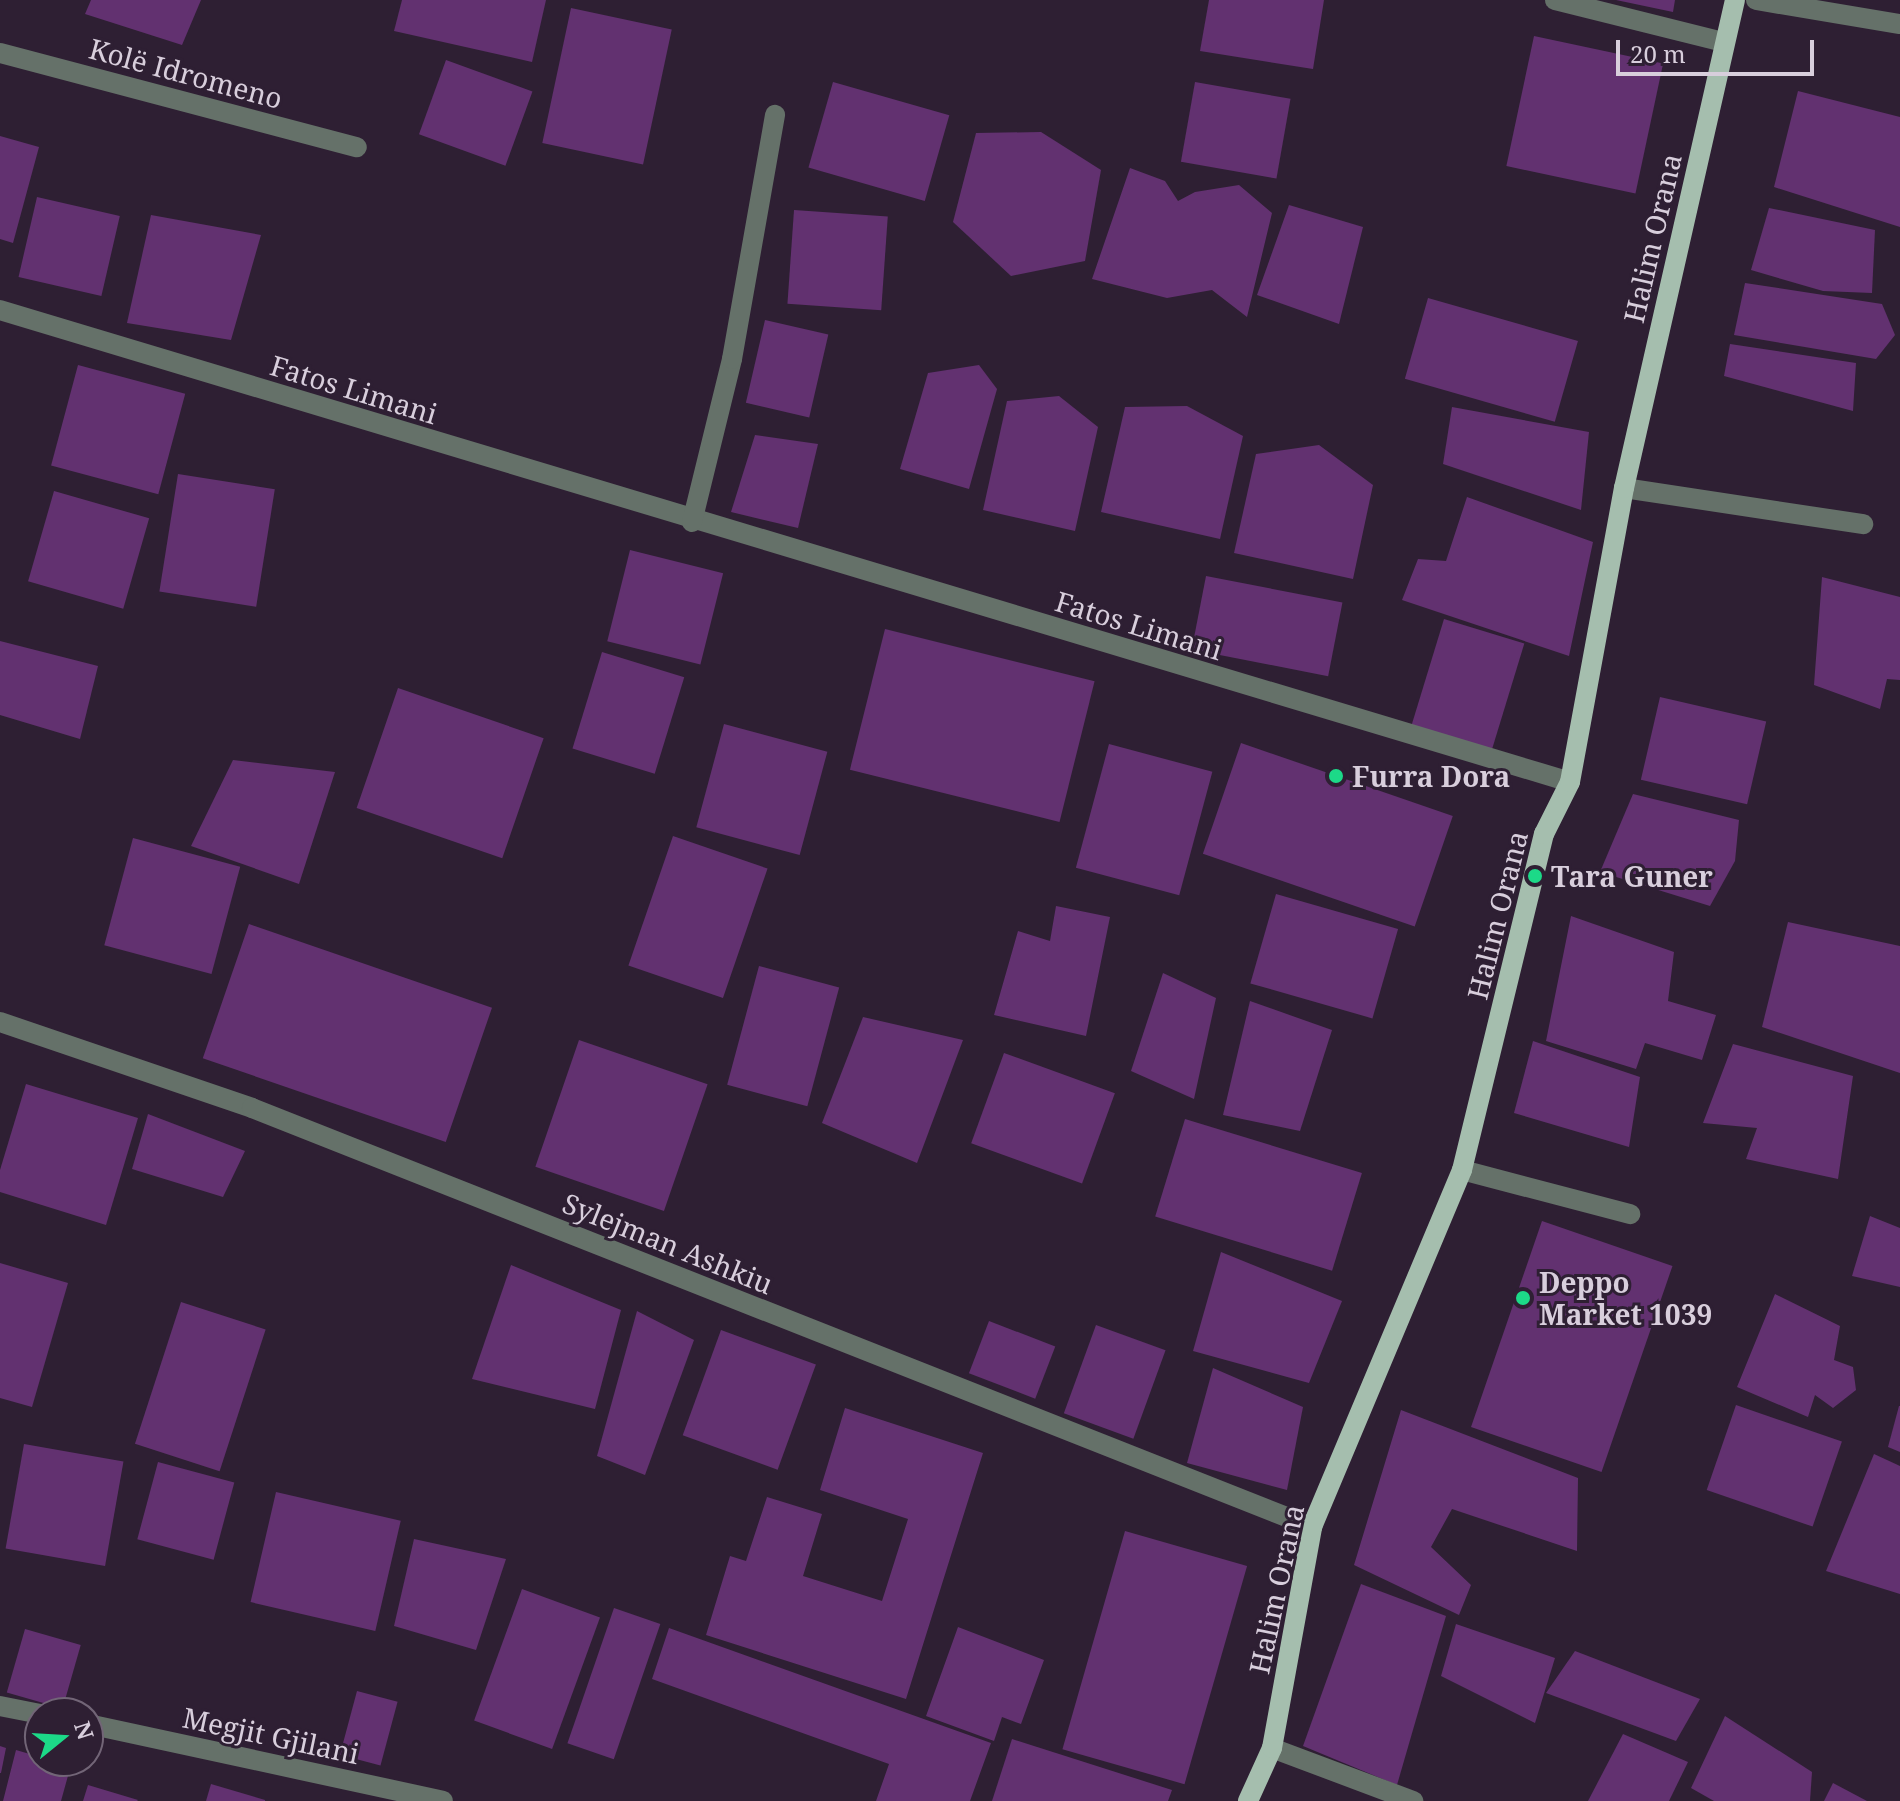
<!DOCTYPE html>
<html>
<head>
<meta charset="utf-8">
<style>
	body { margin:0 }
	#map { position:relative; width:1900px; height:1801px; overflow:hidden; background:#2e1f33; font-family:"Noto Serif",serif }
	div>[style] { position:absolute }
	.building>* { inset:0; background:#623170; transform-origin:0 0 }
	.minor>* { height:20px; margin:-10px; padding:0 10px; transform-origin:10px; border-radius:10px; background:#657169 }
	.major>* { height:20px; margin:-10px; padding:0 10px; transform-origin:10px; border-radius:10px; background:#a5beae }
	.dots>* { width:22px; height:22px; translate:-50% -50%; box-sizing:border-box; border:4px solid #2e1f33; border-radius:50% }
	span { translate:-50% -50%; white-space:nowrap; text-align:center; line-height:1.15; -webkit-text-stroke:6px #2e1f33; paint-order:stroke }
	.street-label { font-size:28px; color:#d8cedc }
	.poi-label { font-size:28px; color:#d8cedc; font-weight:700 }
	.left { translate:0 -50%; text-align:left }
	.north { position:absolute; left:24px; top:1697px; width:80px; height:80px; box-sizing:border-box; background:#2e1f33; border:2px solid #726577; border-radius:50%; rotate:72deg; font-size:22px; font-weight:700; line-height:32px; text-align:center; color:#d8cedc }
	.north::after { content:''; display:block; margin:auto; width:28px; height:36px; background:#1cd988; clip-path:polygon(50% 0,100% 100%,50% 72%,0 100%) }
	.scale { position:absolute; left:1616px; top:40px; width:198px; height:36px; box-sizing:border-box; border:4px solid #d8cedc; border-top:0; padding-left:10px; font-size:24px; line-height:28px; white-space:nowrap; color:#d8cedc; -webkit-text-stroke:6px #2e1f33; paint-order:stroke }
</style>
</head>
<body>
<div id="map">
	<div class="building">
		<i style="clip-path:polygon(91px 0,201px 0,182px 45px,85px 14px)"></i>
		<i style="clip-path:polygon(402px 0,546px 0,532px 62px,394px 31px)"></i>
		<i style="clip-path:polygon(1209px 0,1324px 0,1313px 69px,1200px 51px)"></i>
		<i style="clip-path:polygon(1616px 0,1675px 0,1673px 12px)"></i>
		<i style="left:571px;top:8px;width:103px;height:138px;rotate:12deg"></i>
		<i style="left:1534px;top:36px;width:132px;height:133px;rotate:12deg"></i>
		<i style="left:446px;top:60px;width:92px;height:79px;rotate:20deg"></i>
		<i style="left:833px;top:82px;width:121px;height:89px;rotate:16deg"></i>
		<i style="left:1195px;top:82px;width:97px;height:81px;rotate:10deg"></i>
		<i style="clip-path:polygon(1798px 91px,1900px 117px,1900px 227px,1774px 187px)"></i>
		<i style="clip-path:polygon(1041px 132px,1101px 170px,1085px 261px,1011px 276px,953px 222px,976px 133px)"></i>
		<i style="clip-path:polygon(0 136px,39px 147px,13px 243px,0 239px)"></i>
		<i style="clip-path:polygon(1130px 168px,1165px 181px,1178px 201px,1195px 192px,1239px 185px,1272px 213px,1247px 317px,1212px 290px,1167px 298px,1092px 279px)"></i>
		<i style="left:37px;top:197px;width:85px;height:82px;rotate:13deg"></i>
		<i style="clip-path:polygon(1289px 205px,1363px 227px,1339px 324px,1257px 295px)"></i>
		<i style="clip-path:polygon(1769px 208px,1875px 230px,1872px 293px,1823px 291px,1751px 270px)"></i>
		<i style="left:794px;top:210px;width:94px;height:94px;rotate:4deg"></i>
		<i style="clip-path:polygon(151px 215px,261px 235px,231px 340px,127px 323px)"></i>
		<i style="clip-path:polygon(1745px 283px,1882px 304px,1895px 335px,1876px 359px,1734px 335px)"></i>
		<i style="left:1428px;top:298px;width:156px;height:84px;rotate:16deg"></i>
		<i style="left:765px;top:320px;width:65px;height:85px;rotate:13deg"></i>
		<i style="clip-path:polygon(1730px 344px,1856px 363px,1853px 411px,1724px 376px)"></i>
		<i style="left:78px;top:365px;width:111px;height:104px;rotate:15deg"></i>
		<i style="clip-path:polygon(979px 365px,997px 389px,969px 489px,900px 469px,928px 373px)"></i>
		<i style="clip-path:polygon(1059px 396px,1098px 427px,1075px 531px,983px 510px,1007px 401px)"></i>
		<i style="clip-path:polygon(1187px 406px,1243px 436px,1220px 539px,1101px 512px,1125px 407px)"></i>
		<i style="clip-path:polygon(1452px 407px,1589px 432px,1581px 510px,1443px 464px)"></i>
		<i style="clip-path:polygon(755px 435px,818px 444px,798px 528px,731px 512px)"></i>
		<i style="clip-path:polygon(1319px 445px,1373px 485px,1353px 579px,1234px 553px,1256px 454px)"></i>
		<i style="left:178px;top:474px;width:98px;height:119px;rotate:9deg"></i>
		<i style="left:54px;top:491px;width:99px;height:94px;rotate:16deg"></i>
		<i style="clip-path:polygon(1467px 497px,1593px 542px,1569px 656px,1402px 600px,1418px 559px,1446px 561px)"></i>
		<i style="left:630px;top:550px;width:96px;height:94px;rotate:14deg"></i>
		<i style="left:1206px;top:576px;width:139px;height:75px;rotate:11deg"></i>
		<i style="clip-path:polygon(1822px 577px,1900px 597px,1900px 680px,1887px 679px,1880px 709px,1814px 685px)"></i>
		<i style="left:1444px;top:619px;width:84px;height:116px;rotate:17deg"></i>
		<i style="left:885px;top:629px;width:216px;height:145px;rotate:14deg"></i>
		<i style="clip-path:polygon(0 641px,98px 666px,80px 739px,0 715px)"></i>
		<i style="left:602px;top:652px;width:86px;height:101px;rotate:17deg"></i>
		<i style="left:398px;top:688px;width:154px;height:127px;rotate:19deg"></i>
		<i style="left:1660px;top:697px;width:109px;height:85px;rotate:13deg"></i>
		<i style="left:724px;top:724px;width:107px;height:107px;rotate:15deg"></i>
		<i style="left:1241px;top:743px;width:224px;height:117px;rotate:19deg"></i>
		<i style="left:1109px;top:744px;width:107px;height:128px;rotate:15deg"></i>
		<i style="clip-path:polygon(233px 760px,335px 772px,299px 884px,191px 846px)"></i>
		<i style="clip-path:polygon(1633px 794px,1739px 820px,1735px 861px,1710px 906px,1600px 872px)"></i>
		<i style="left:673px;top:836px;width:100px;height:137px;rotate:19deg"></i>
		<i style="left:133px;top:838px;width:111px;height:111px;rotate:15deg"></i>
		<i style="left:1276px;top:894px;width:127px;height:93px;rotate:16deg"></i>
		<i style="clip-path:polygon(1056px 906px,1110px 917px,1086px 1036px,994px 1015px,1018px 931px,1050px 941px)"></i>
		<i style="clip-path:polygon(1571px 916px,1674px 952px,1668px 1001px,1716px 1015px,1702px 1060px,1645px 1043px,1636px 1069px,1546px 1041px)"></i>
		<i style="clip-path:polygon(1788px 922px,1900px 946px,1900px 1073px,1762px 1027px)"></i>
		<i style="left:249px;top:924px;width:257px;height:142px;rotate:19deg"></i>
		<i style="left:759px;top:966px;width:83px;height:123px;rotate:15deg"></i>
		<i style="clip-path:polygon(1163px 973px,1216px 998px,1194px 1099px,1131px 1071px)"></i>
		<i style="clip-path:polygon(1250px 1001px,1332px 1030px,1300px 1131px,1223px 1115px)"></i>
		<i style="clip-path:polygon(863px 1017px,963px 1040px,917px 1163px,822px 1123px)"></i>
		<i style="left:579px;top:1040px;width:136px;height:134px;rotate:19deg"></i>
		<i style="clip-path:polygon(1533px 1041px,1640px 1077px,1629px 1147px,1514px 1113px)"></i>
		<i style="clip-path:polygon(1733px 1044px,1853px 1076px,1838px 1179px,1746px 1159px,1757px 1128px,1703px 1123px)"></i>
		<i style="left:1004px;top:1053px;width:118px;height:96px;rotate:20deg"></i>
		<i style="clip-path:polygon(26px 1084px,138px 1118px,106px 1225px,0 1192px,0 1170px)"></i>
		<i style="clip-path:polygon(148px 1114px,245px 1151px,223px 1197px,132px 1169px)"></i>
		<i style="left:1185px;top:1119px;width:185px;height:102px;rotate:17deg"></i>
		<i style="clip-path:polygon(1870px 1216px,1900px 1228px,1900px 1287px,1852px 1276px)"></i>
		<i style="left:1542px;top:1221px;width:138px;height:218px;rotate:19deg"></i>
		<i style="clip-path:polygon(1221px 1252px,1342px 1301px,1309px 1383px,1193px 1351px)"></i>
		<i style="clip-path:polygon(0 1263px,68px 1283px,32px 1407px,0 1398px)"></i>
		<i style="clip-path:polygon(511px 1265px,621px 1310px,595px 1409px,472px 1379px)"></i>
		<i style="clip-path:polygon(1775px 1294px,1840px 1326px,1834px 1360px,1853px 1367px,1856px 1390px,1833px 1408px,1815px 1395px,1808px 1417px,1737px 1387px)"></i>
		<i style="left:181px;top:1302px;width:89px;height:149px;rotate:18deg"></i>
		<i style="clip-path:polygon(637px 1311px,694px 1340px,645px 1475px,597px 1456px)"></i>
		<i style="left:989px;top:1321px;width:71px;height:56px;rotate:21deg"></i>
		<i style="left:1096px;top:1325px;width:74px;height:94px;rotate:20deg"></i>
		<i style="left:721px;top:1330px;width:101px;height:112px;rotate:20deg"></i>
		<i style="clip-path:polygon(1213px 1368px,1303px 1407px,1287px 1490px,1187px 1463px)"></i>
		<i style="left:1736px;top:1405px;width:112px;height:90px;rotate:19deg"></i>
		<i style="clip-path:polygon(1899px 1406px,1900px 1406px,1900px 1452px,1888px 1447px)"></i>
		<i style="clip-path:polygon(845px 1408px,983px 1453px,906px 1699px,706px 1635px,730px 1556px,746px 1561px,767px 1497px,822px 1514px,803px 1576px,882px 1601px,908px 1519px,820px 1490px)"></i>
		<i style="clip-path:polygon(1401px 1410px,1578px 1478px,1577px 1551px,1452px 1509px,1431px 1547px,1471px 1585px,1459px 1615px,1354px 1565px)"></i>
		<i style="left:24px;top:1444px;width:101px;height:106px;rotate:10deg"></i>
		<i style="clip-path:polygon(1874px 1454px,1900px 1466px,1900px 1594px,1826px 1571px)"></i>
		<i style="left:158px;top:1462px;width:79px;height:80px;rotate:15deg"></i>
		<i style="left:276px;top:1492px;width:128px;height:113px;rotate:13deg"></i>
		<i style="left:1125px;top:1531px;width:127px;height:227px;rotate:16deg"></i>
		<i style="clip-path:polygon(414px 1539px,506px 1559px,476px 1650px,394px 1626px)"></i>
		<i style="clip-path:polygon(1361px 1584px,1446px 1616px,1397px 1785px,1303px 1746px)"></i>
		<i style="left:522px;top:1589px;width:83px;height:140px;rotate:20deg"></i>
		<i style="left:614px;top:1608px;width:49px;height:143px;rotate:19deg"></i>
		<i style="clip-path:polygon(1456px 1624px,1555px 1658px,1535px 1723px,1441px 1676px)"></i>
		<i style="clip-path:polygon(958px 1627px,1044px 1660px,1021px 1724px,1002px 1717px,994px 1741px,926px 1716px)"></i>
		<i style="clip-path:polygon(669px 1628px,991px 1743px,970px 1801px,876px 1801px,889px 1764px,652px 1679px)"></i>
		<i style="left:25px;top:1629px;width:58px;height:66px;rotate:16deg"></i>
		<i style="clip-path:polygon(1575px 1651px,1700px 1699px,1676px 1741px,1546px 1693px)"></i>
		<i style="left:357px;top:1691px;width:42px;height:66px;rotate:15deg"></i>
		<i style="clip-path:polygon(1725px 1716px,1812px 1772px,1810px 1801px,1714px 1801px,1691px 1788px)"></i>
		<i style="clip-path:polygon(1623px 1734px,1688px 1762px,1669px 1801px,1588px 1801px)"></i>
		<i style="clip-path:polygon(1012px 1739px,1172px 1790px,1168px 1801px,992px 1801px)"></i>
		<i style="clip-path:polygon(0 1746px,6px 1748px,1px 1773px,0 1773px)"></i>
		<i style="clip-path:polygon(16px 1750px,40px 1757px,40px 1761px,71px 1765px,61px 1801px,3px 1801px)"></i>
		<i style="clip-path:polygon(1833px 1783px,1867px 1801px,1824px 1801px)"></i>
		<i style="clip-path:polygon(211px 1784px,265px 1800px,265px 1801px,206px 1801px)"></i>
		<i style="clip-path:polygon(88px 1785px,138px 1800px,137px 1801px,83px 1801px)"></i>
	</div>
	<div class="minor">
		<i style="left:1555px;top:0;width:174px;rotate:14deg"></i>
		<i style="left:1756px;top:0;width:146px;rotate:9.5deg"></i>
		<i style="left:0;top:53px;width:369px;rotate:14.8deg"></i>
		<i style="left:0;top:310px;width:1639px;rotate:16.73deg"></i>
		<i style="left:1624px;top:488px;width:242px;rotate:8.6deg"></i>
		<i style="left:692px;top:522px;width:168px;rotate:-76.2deg"></i>
		<i style="left:732px;top:359px;width:248px;rotate:-80deg"></i>
		<i style="left:0;top:1022px;width:266px;rotate:18.8deg"></i>
		<i style="left:252px;top:1108px;width:1140px;rotate:21.57deg"></i>
		<i style="left:1462px;top:1170px;width:174px;rotate:14.7deg"></i>
		<i style="left:0;top:1706px;width:41px;rotate:11.3deg"></i>
		<i style="left:88px;top:1724px;width:363px;rotate:12.2deg"></i>
		<i style="left:1272px;top:1748px;width:151px;rotate:20.6deg"></i>
	</div>
	<div class="major">
		<i style="left:1248px;top:1801px;width:58px;rotate:-65.6deg"></i>
		<i style="left:1272px;top:1748px;width:225px;rotate:-79.7deg"></i>
		<i style="left:1312px;top:1527px;width:387px;rotate:-67.2deg"></i>
		<i style="left:1462px;top:1170px;width:346px;rotate:-76.3deg"></i>
		<i style="left:1544px;top:834px;width:58px;rotate:-63.4deg"></i>
		<i style="left:1570px;top:782px;width:299px;rotate:-79.6deg"></i>
		<i style="left:1624px;top:488px;width:500px;rotate:-77.19deg"></i>
	</div>
	<div class="dots">
		<i style="left:1336px;top:776px;background:#1cd988"></i>
		<i style="left:1535px;top:876px;background:#1cd988"></i>
		<i style="left:1523px;top:1298px;background:#1cd988"></i>
	</div>
	<div class="street-label">
		<span style="left:186px;top:73px;rotate:15deg">Kolë Idromeno</span>
		<span style="left:1652px;top:238px;rotate:-77deg">Halim Orana</span>
		<span style="left:354px;top:389px;rotate:17deg">Fatos Limani</span>
		<span style="left:1139px;top:625px;rotate:17deg">Fatos Limani</span>
		<span style="left:1497px;top:915px;rotate:-76deg">Halim Orana</span>
		<span style="left:668px;top:1243px;rotate:22deg">Sylejman Ashkiu</span>
		<span style="left:1276px;top:1589px;rotate:-78deg">Halim Orana</span>
		<span style="left:271px;top:1735px;rotate:12deg">Megjit Gjilani</span>
	</div>
	<div class="poi-label">
		<span class="left" style="left:1352px;top:776px">Furra Dora</span>
		<span class="left" style="left:1551px;top:876px">Tara Guner</span>
		<span class="left" style="left:1539px;top:1298px">Deppo<br>Market 1039</span>
	</div>
	<div class="north">N</div>
	<div class="scale">20 m</div>
</div>
</body>
</html>
